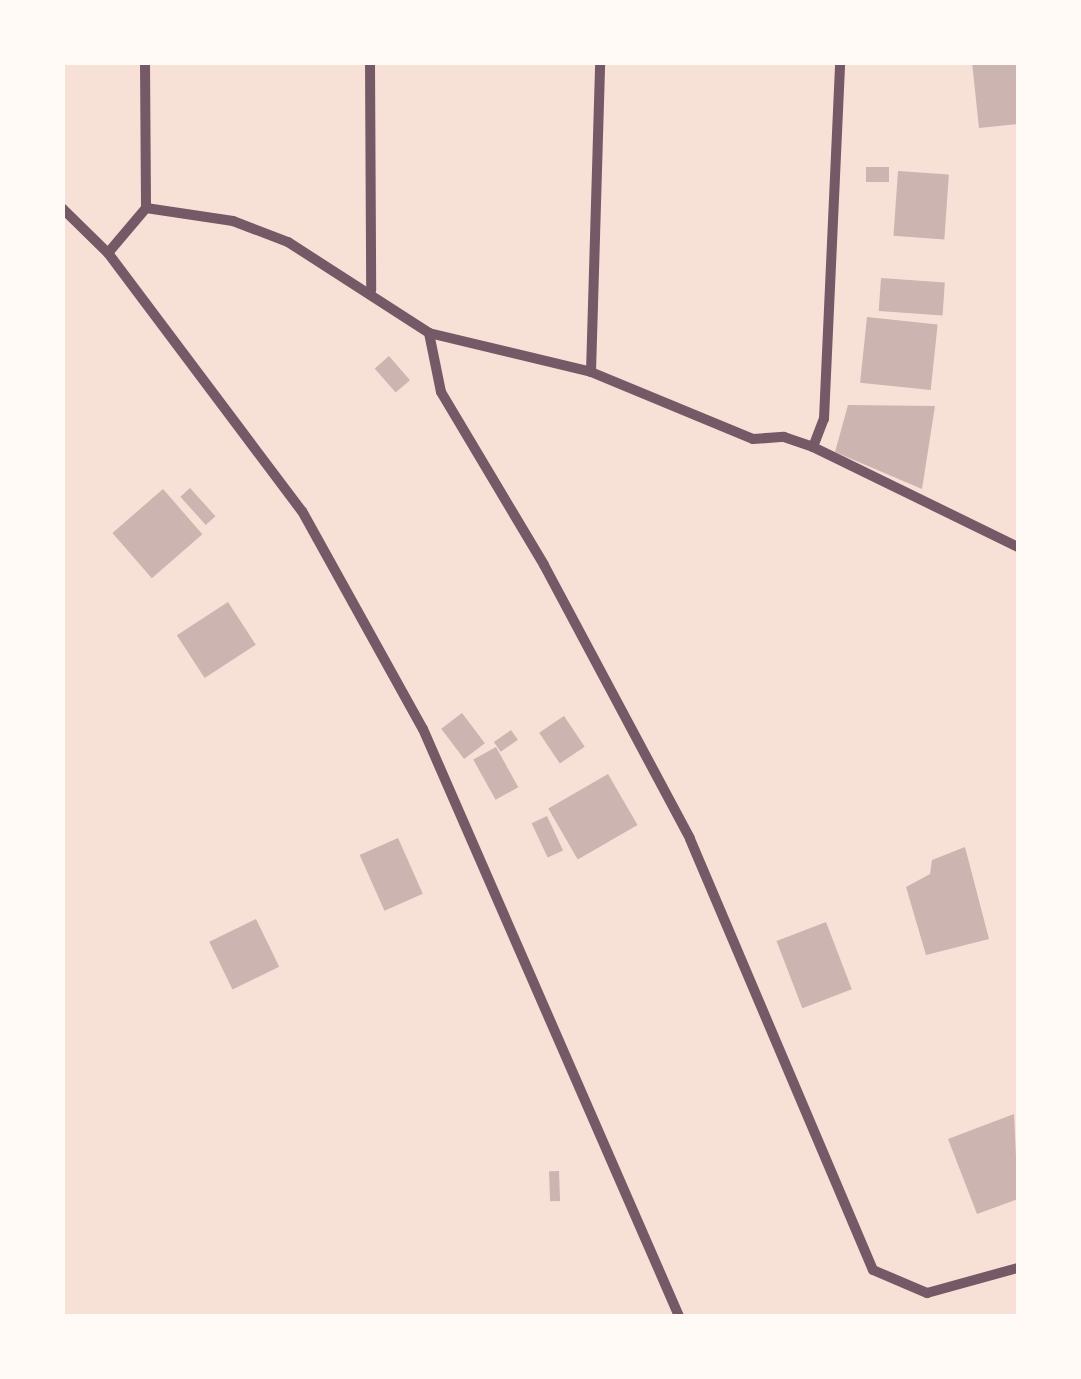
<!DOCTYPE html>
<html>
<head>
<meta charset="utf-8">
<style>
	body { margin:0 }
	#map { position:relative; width:1081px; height:1379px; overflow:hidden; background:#f7e1d7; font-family:"DejaVu Sans",sans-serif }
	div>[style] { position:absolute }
	.building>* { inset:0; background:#ccb4b1; transform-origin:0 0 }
	.minor>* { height:10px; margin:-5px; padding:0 5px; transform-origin:5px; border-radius:5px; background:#755966 }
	span { translate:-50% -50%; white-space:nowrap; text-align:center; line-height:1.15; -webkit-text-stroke:9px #fffaf5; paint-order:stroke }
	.frame { position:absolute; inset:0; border:65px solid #fffaf5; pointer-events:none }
</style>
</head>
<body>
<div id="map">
	<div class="building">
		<i style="clip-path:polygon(972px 62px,1018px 62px,1018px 124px,979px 128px)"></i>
		<i style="left:866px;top:167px;width:23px;height:15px"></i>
		<i style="left:898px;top:171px;width:51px;height:65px;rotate:4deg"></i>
		<i style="left:881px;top:278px;width:64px;height:33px;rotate:4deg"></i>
		<i style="left:867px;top:317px;width:71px;height:66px;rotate:6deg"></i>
		<i style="left:389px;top:356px;width:32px;height:19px;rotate:49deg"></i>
		<i style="clip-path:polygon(848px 405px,935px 406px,922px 489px,835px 452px)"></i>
		<i style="left:190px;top:488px;width:38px;height:13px;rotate:48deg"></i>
		<i style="left:163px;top:489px;width:60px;height:67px;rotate:49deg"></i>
		<i style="left:228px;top:602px;width:51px;height:61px;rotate:57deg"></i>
		<i style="left:462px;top:713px;width:38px;height:26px;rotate:53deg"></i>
		<i style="left:564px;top:716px;width:37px;height:30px;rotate:56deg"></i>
		<i style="left:511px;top:730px;width:12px;height:21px;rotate:55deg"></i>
		<i style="left:496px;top:747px;width:46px;height:26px;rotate:61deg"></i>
		<i style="left:608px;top:774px;width:59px;height:69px;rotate:60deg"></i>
		<i style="left:547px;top:816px;width:38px;height:17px;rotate:65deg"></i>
		<i style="left:398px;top:838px;width:61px;height:42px;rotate:66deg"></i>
		<i style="clip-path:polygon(965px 847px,989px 939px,926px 955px,906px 887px,930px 874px,932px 860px)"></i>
		<i style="left:256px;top:919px;width:53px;height:52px;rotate:64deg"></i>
		<i style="left:826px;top:922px;width:72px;height:53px;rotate:69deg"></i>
		<i style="clip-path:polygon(1014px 1114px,1018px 1199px,977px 1214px,948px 1139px)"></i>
		<i style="left:559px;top:1171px;width:30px;height:10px;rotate:88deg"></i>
	</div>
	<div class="minor">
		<i style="left:145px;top:62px;width:146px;rotate:89.6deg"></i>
		<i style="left:370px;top:62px;width:228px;rotate:89.7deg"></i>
		<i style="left:62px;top:208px;width:64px;rotate:44.4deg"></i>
		<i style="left:108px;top:253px;width:323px;rotate:53.1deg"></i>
		<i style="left:302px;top:511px;width:249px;rotate:61deg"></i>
		<i style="left:423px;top:729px;width:640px;rotate:66.44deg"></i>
		<i style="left:108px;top:253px;width:59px;rotate:-49.8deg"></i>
		<i style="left:146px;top:208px;width:88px;rotate:8.5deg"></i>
		<i style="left:233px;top:221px;width:59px;rotate:20.9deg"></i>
		<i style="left:288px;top:242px;width:168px;rotate:32.8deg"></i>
		<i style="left:429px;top:333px;width:167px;rotate:13.5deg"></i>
		<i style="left:591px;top:372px;width:175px;rotate:22.5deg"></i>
		<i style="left:753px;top:439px;width:31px;rotate:-4deg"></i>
		<i style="left:784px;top:437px;width:31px;rotate:19deg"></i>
		<i style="left:813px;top:447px;width:30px;rotate:-69deg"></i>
		<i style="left:824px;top:419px;width:357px;rotate:-87.4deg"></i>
		<i style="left:429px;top:333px;width:60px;rotate:78.5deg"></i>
		<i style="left:441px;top:392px;width:201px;rotate:59.2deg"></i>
		<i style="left:544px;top:565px;width:310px;rotate:61.9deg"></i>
		<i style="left:690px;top:839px;width:468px;rotate:67deg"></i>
		<i style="left:873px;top:1270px;width:59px;rotate:23.1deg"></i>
		<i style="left:927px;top:1293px;width:94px;rotate:-15.4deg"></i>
		<i style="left:591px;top:372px;width:310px;rotate:-88.3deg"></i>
		<i style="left:813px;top:447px;width:228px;rotate:26deg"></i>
	</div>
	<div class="frame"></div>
</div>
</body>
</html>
